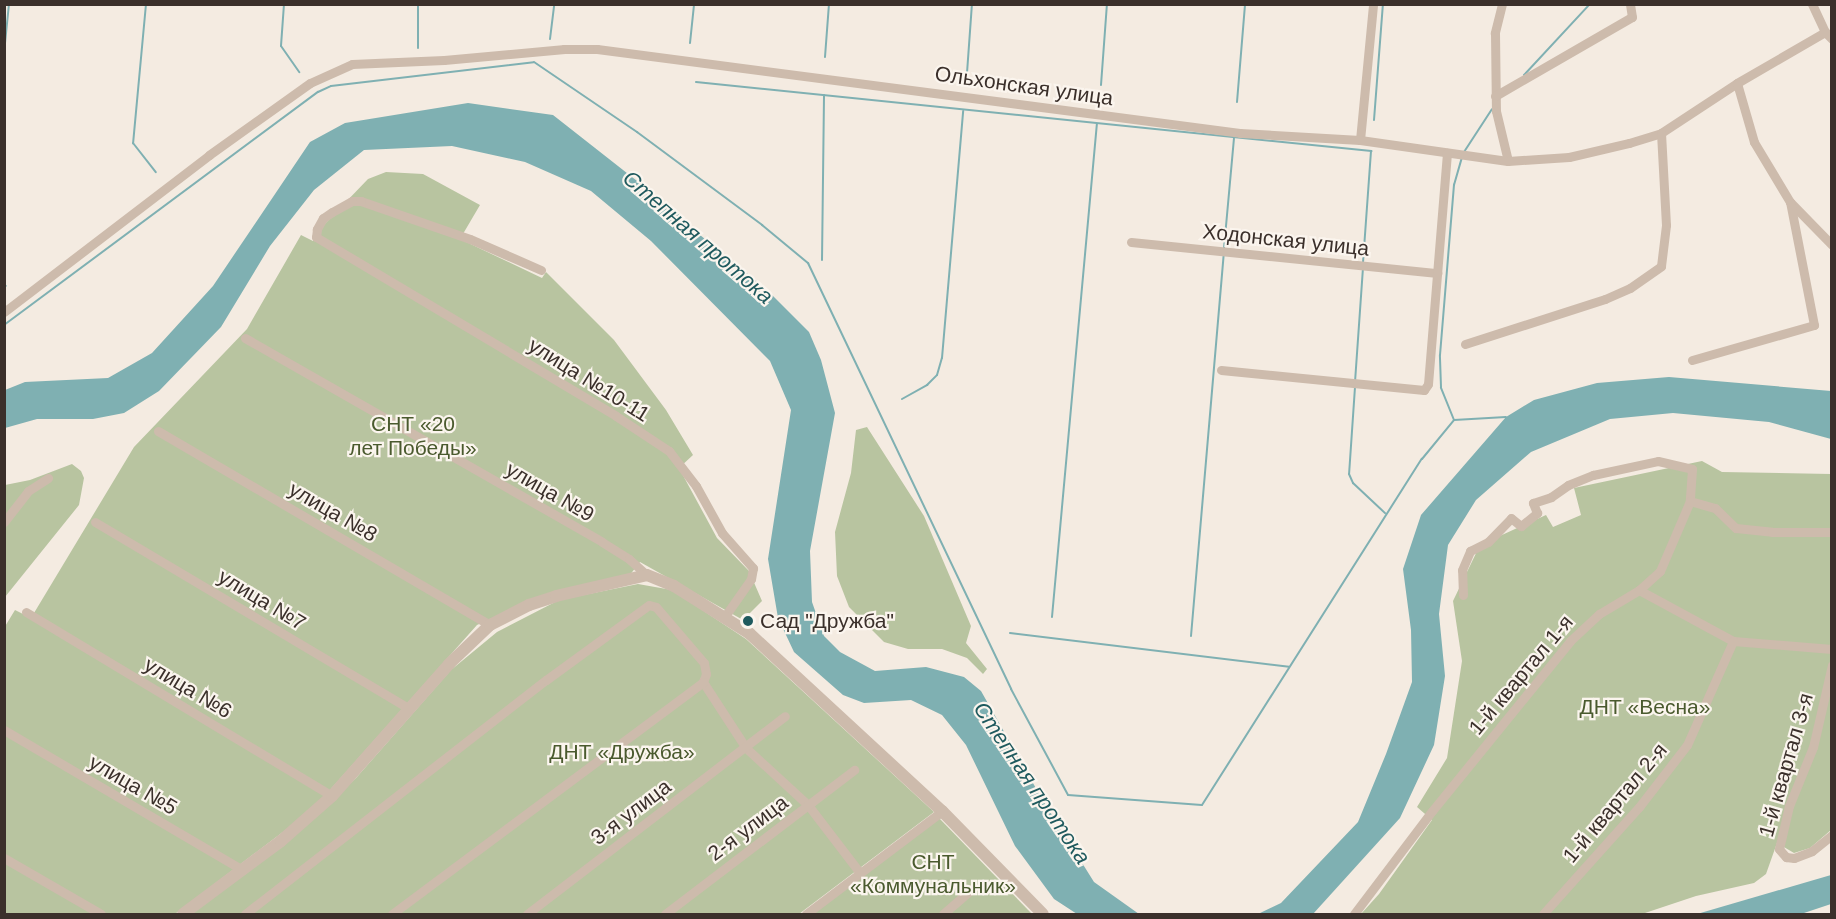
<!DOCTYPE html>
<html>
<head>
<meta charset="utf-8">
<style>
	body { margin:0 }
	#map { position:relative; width:1836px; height:919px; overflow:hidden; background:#f4ebe1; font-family:Arial,sans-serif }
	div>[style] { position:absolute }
	.green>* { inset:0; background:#b8c4a0 }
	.water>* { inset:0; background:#7fb0b2 }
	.stream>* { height:2px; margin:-1px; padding:0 1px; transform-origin:1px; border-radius:1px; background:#7fb0b2 }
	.minor>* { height:9px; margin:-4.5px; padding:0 4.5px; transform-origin:4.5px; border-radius:4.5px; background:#cdbbac }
	.tertiary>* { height:12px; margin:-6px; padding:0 6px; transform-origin:6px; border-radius:6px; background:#cdbbac }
	.dots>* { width:16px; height:16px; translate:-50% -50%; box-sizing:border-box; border:3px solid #fbf5ee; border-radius:50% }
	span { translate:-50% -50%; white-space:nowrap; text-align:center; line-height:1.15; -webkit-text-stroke:4.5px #fbf5ee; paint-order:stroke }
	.street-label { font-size:21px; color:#3b302b }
	.park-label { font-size:21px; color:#4a5a2e }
	.poi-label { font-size:21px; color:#3b302b }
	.left { translate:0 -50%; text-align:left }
	.water-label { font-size:22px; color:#1f5a5e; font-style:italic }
	.frame { position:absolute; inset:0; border:6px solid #3b302b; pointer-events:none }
</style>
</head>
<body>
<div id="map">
	<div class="green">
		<i style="clip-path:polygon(386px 172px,423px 174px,480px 205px,460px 239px,542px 278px,546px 272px,614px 340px,666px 410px,693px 455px,679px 468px,717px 538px,749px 571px,762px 601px,743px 620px,640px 562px,629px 576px,512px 609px,477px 625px,313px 809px,175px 914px,5px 914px,4px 628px,15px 610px,31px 618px,134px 447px,247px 329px,301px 235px,313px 241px,318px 231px,368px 179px)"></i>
		<i style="clip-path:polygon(867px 427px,924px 516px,971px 626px,966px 643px,987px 669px,983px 674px,967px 658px,942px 649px,908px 649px,884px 642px,849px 607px,837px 576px,835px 532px,851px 473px,856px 430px)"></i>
		<i style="clip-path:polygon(1702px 461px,1722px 472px,1831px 474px,1831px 830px,1810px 848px,1794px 853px,1777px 843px,1766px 874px,1754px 883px,1696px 896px,1642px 914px,1361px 914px,1379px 894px,1432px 820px,1417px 807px,1447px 758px,1462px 661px,1453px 601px,1480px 545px,1546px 515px,1553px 527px,1581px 515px,1574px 488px)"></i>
		<i style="clip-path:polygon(72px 464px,81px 471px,84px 478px,79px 505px,5px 597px,5px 485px,30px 480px)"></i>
		<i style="clip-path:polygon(638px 584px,672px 590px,746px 639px,934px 812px,799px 914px,188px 914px,282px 847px,356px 778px,451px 670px,497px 632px,559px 600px)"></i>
		<i style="clip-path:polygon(939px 818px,1032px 914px,812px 914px)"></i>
	</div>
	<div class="water">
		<i style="clip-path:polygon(468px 103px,553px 115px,674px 210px,700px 235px,766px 289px,809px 332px,821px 360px,835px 413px,810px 551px,812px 602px,824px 636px,840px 652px,875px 671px,926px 667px,964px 677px,981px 691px,1042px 799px,1094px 882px,1139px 914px,1077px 914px,1054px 899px,1015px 846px,966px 745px,942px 715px,911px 700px,864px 703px,843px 695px,794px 652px,778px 618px,768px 559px,791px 410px,770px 361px,651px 241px,591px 191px,525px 162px,452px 146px,364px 150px,314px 190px,270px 246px,221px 327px,159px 391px,124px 413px,93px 419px,37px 419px,5px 428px,5px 390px,25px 382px,108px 378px,152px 353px,213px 286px,310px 142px,345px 123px)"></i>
		<i style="clip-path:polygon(1669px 377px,1831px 391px,1831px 439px,1769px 422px,1673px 413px,1610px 419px,1531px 452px,1476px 500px,1448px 545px,1439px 614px,1445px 676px,1434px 745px,1400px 818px,1313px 914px,1258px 914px,1281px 903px,1358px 822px,1386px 754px,1412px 682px,1411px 630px,1403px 569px,1421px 515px,1506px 417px,1534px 400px,1597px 383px)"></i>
		<i style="clip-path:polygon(1831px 875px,1831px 904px,1801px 914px,1697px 914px)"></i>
	</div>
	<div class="stream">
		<i style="left:146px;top:4px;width:140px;rotate:95.3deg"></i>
		<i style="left:133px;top:143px;width:37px;rotate:52deg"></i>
		<i style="left:284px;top:4px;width:42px;rotate:94.1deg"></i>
		<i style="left:281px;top:46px;width:32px;rotate:55deg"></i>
		<i style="left:418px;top:4px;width:44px;rotate:90deg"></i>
		<i style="left:550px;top:39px;width:35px;rotate:-83deg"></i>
		<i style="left:690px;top:43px;width:39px;rotate:-84deg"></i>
		<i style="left:4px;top:53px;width:49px;rotate:-84.2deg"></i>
		<i style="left:825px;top:57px;width:53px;rotate:-85.7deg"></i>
		<i style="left:967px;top:73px;width:69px;rotate:-85.9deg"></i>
		<i style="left:1524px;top:75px;width:97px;rotate:-47.1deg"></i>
		<i style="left:696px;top:82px;width:679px;rotate:5.84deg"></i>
		<i style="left:1371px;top:151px;width:111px;rotate:94.1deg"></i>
		<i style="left:1101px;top:85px;width:81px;rotate:-85.8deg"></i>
		<i style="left:1237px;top:102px;width:98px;rotate:-85.3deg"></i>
		<i style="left:1374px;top:120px;width:116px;rotate:-85.6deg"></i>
		<i style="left:1464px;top:152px;width:51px;rotate:-56.9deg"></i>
		<i style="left:1224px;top:248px;width:110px;rotate:-84.8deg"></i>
		<i style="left:822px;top:260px;width:165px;rotate:-89.3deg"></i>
		<i style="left:4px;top:285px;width:2px;rotate:27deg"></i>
		<i style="left:4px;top:325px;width:391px;rotate:-36.6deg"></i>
		<i style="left:318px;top:92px;width:14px;rotate:-25deg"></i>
		<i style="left:331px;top:86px;width:204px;rotate:-6.7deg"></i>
		<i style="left:534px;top:62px;width:125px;rotate:34.2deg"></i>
		<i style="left:637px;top:132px;width:156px;rotate:36.6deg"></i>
		<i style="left:762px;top:225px;width:60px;rotate:39.6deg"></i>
		<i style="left:808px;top:263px;width:472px;rotate:64.5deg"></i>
		<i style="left:1011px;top:689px;width:120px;rotate:61.7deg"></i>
		<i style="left:1068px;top:795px;width:134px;rotate:4.3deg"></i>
		<i style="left:1202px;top:805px;width:410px;rotate:-57.6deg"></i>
		<i style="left:1422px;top:459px;width:50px;rotate:-50.6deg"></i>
		<i style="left:1454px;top:420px;width:52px;rotate:-3.3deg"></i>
		<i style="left:1355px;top:382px;width:114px;rotate:-86deg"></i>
		<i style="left:1355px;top:387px;width:87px;rotate:93.9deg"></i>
		<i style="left:1349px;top:474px;width:10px;rotate:66deg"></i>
		<i style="left:1353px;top:483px;width:44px;rotate:43.2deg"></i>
		<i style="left:902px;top:399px;width:29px;rotate:-29deg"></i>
		<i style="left:927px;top:385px;width:14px;rotate:-45deg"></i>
		<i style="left:937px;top:375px;width:18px;rotate:-74deg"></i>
		<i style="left:942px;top:358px;width:248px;rotate:-85.1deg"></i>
		<i style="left:1454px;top:420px;width:35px;rotate:-112deg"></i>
		<i style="left:1441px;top:387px;width:32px;rotate:-92deg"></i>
		<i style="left:1440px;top:355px;width:171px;rotate:-85.3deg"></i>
		<i style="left:1454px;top:185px;width:29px;rotate:-74deg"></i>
		<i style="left:1052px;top:617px;width:495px;rotate:-84.8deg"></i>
		<i style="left:1010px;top:633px;width:281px;rotate:6.9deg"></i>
		<i style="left:1191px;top:636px;width:383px;rotate:-85.1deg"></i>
	</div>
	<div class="minor">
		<i style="left:1502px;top:4px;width:30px;rotate:104deg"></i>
		<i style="left:1495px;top:33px;width:78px;rotate:89.3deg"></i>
		<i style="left:1496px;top:111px;width:51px;rotate:76.5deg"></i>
		<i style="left:1812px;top:4px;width:31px;rotate:65deg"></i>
		<i style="left:1825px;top:32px;width:10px;rotate:45deg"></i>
		<i style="left:1495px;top:96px;width:158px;rotate:-30deg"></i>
		<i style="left:1632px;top:17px;width:13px;rotate:-99deg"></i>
		<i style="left:1360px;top:140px;width:137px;rotate:-84.5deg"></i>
		<i style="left:1790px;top:202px;width:60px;rotate:45.7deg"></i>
		<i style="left:1131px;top:242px;width:308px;rotate:5.8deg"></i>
		<i style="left:541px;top:270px;width:77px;rotate:-156.4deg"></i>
		<i style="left:470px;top:239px;width:115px;rotate:-160.8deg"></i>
		<i style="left:361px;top:201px;width:9px;rotate:180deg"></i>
		<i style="left:352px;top:201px;width:23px;rotate:151deg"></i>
		<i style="left:332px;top:212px;width:11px;rotate:146deg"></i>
		<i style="left:323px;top:218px;width:13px;rotate:119deg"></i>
		<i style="left:317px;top:229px;width:8px;rotate:97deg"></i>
		<i style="left:316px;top:237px;width:349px;rotate:30.8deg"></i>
		<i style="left:616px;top:416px;width:64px;rotate:33.4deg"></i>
		<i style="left:669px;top:451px;width:44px;rotate:52.4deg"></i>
		<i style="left:696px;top:486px;width:54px;rotate:61deg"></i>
		<i style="left:722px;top:533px;width:47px;rotate:48.5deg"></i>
		<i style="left:753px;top:568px;width:11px;rotate:100deg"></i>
		<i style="left:751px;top:579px;width:45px;rotate:125.1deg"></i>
		<i style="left:4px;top:312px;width:258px;rotate:-37.4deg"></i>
		<i style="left:209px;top:155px;width:124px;rotate:-35.5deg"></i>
		<i style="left:310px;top:83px;width:46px;rotate:-24.3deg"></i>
		<i style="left:352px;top:64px;width:92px;rotate:-2.5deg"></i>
		<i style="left:444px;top:60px;width:121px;rotate:-5.2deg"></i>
		<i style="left:564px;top:49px;width:33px"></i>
		<i style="left:597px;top:49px;width:648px;rotate:7.44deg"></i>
		<i style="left:1240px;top:133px;width:120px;rotate:3.3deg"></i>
		<i style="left:1360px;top:140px;width:149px;rotate:8.1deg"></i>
		<i style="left:1508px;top:161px;width:61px;rotate:-3.8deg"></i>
		<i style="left:1569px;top:157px;width:62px;rotate:-13.1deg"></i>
		<i style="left:1629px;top:143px;width:34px;rotate:-17deg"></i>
		<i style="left:1661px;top:133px;width:91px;rotate:-33.3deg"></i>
		<i style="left:245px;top:338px;width:411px;rotate:29.7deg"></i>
		<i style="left:602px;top:542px;width:32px;rotate:32deg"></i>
		<i style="left:629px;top:559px;width:24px;rotate:42deg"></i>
		<i style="left:1465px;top:344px;width:147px;rotate:-17.8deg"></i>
		<i style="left:1605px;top:299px;width:27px;rotate:-24deg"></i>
		<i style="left:1630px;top:288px;width:38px;rotate:-35deg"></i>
		<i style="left:1661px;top:266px;width:41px;rotate:-83deg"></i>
		<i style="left:1666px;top:225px;width:92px;rotate:-93.1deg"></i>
		<i style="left:1692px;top:360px;width:127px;rotate:-16deg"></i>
		<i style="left:1814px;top:325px;width:125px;rotate:-101deg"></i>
		<i style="left:1790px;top:202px;width:70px;rotate:-121deg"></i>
		<i style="left:1754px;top:142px;width:61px;rotate:-106.1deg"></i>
		<i style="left:1737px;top:83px;width:102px;rotate:-30.1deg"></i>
		<i style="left:1221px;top:370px;width:204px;rotate:5.6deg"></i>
		<i style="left:1424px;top:390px;width:7px;rotate:-56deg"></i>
		<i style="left:1428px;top:384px;width:232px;rotate:-85.3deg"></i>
		<i style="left:158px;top:431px;width:385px;rotate:30.3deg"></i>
		<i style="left:4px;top:522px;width:39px;rotate:-52deg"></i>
		<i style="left:28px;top:491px;width:24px;rotate:-33deg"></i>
		<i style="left:95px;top:522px;width:366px;rotate:30.7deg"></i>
		<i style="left:1639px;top:590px;width:107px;rotate:28.5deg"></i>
		<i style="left:1733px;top:641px;width:99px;rotate:4.6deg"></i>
		<i style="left:1463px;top:595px;width:25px;rotate:-92deg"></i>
		<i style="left:1462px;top:570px;width:21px;rotate:-67deg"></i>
		<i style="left:1470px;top:551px;width:20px;rotate:-27deg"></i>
		<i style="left:1488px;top:542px;width:33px;rotate:-46deg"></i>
		<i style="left:1511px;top:518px;width:13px;rotate:39deg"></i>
		<i style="left:1521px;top:526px;width:21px;rotate:-39deg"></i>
		<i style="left:1537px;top:513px;width:11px;rotate:-112deg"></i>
		<i style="left:1533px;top:503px;width:19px;rotate:-18deg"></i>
		<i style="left:1551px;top:497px;width:21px;rotate:-35deg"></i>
		<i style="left:1568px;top:485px;width:27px;rotate:-22deg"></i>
		<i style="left:1593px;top:475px;width:66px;rotate:-12.2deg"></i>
		<i style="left:1658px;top:461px;width:35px;rotate:13deg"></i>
		<i style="left:1692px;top:469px;width:32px;rotate:94deg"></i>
		<i style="left:26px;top:612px;width:357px;rotate:31deg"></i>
		<i style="left:1832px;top:665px;width:84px;rotate:103deg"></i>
		<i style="left:1813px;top:747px;width:64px;rotate:112.1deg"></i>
		<i style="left:1789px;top:806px;width:44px;rotate:103.1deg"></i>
		<i style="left:1779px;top:849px;width:11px;rotate:49deg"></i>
		<i style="left:1786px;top:857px;width:8px;rotate:7deg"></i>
		<i style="left:1794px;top:858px;width:19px;rotate:-21deg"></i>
		<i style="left:1812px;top:851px;width:26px;rotate:-39deg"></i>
		<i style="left:4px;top:730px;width:277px;rotate:30.4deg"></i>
		<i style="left:4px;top:858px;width:112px;rotate:30deg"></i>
		<i style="left:245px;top:914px;width:381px;rotate:-37.9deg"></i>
		<i style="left:546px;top:680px;width:127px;rotate:-36.1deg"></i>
		<i style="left:649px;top:605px;width:7px;rotate:16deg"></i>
		<i style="left:656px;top:607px;width:74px;rotate:49.4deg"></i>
		<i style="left:704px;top:663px;width:11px;rotate:80deg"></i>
		<i style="left:706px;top:674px;width:9px;rotate:111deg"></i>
		<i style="left:703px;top:682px;width:79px;rotate:56.9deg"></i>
		<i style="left:746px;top:748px;width:84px;rotate:42.6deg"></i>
		<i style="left:808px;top:805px;width:86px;rotate:52.6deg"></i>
		<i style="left:392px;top:914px;width:388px;rotate:-36.7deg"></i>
		<i style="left:527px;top:914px;width:325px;rotate:-37.5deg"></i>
		<i style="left:665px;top:914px;width:238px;rotate:-37.3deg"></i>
		<i style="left:806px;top:914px;width:171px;rotate:-37.1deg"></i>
		<i style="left:943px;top:914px;width:40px;rotate:-41deg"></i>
		<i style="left:1354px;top:914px;width:129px;rotate:-52.9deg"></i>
		<i style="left:1432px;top:811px;width:219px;rotate:-50.9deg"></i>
		<i style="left:1570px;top:641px;width:40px;rotate:-43deg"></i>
		<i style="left:1599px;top:614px;width:47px;rotate:-31deg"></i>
		<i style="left:1639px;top:590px;width:28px;rotate:-42deg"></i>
		<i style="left:1660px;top:571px;width:76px;rotate:-66.8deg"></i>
		<i style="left:1690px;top:501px;width:26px;rotate:16deg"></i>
		<i style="left:1715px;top:508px;width:29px;rotate:44deg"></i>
		<i style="left:1736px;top:528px;width:36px;rotate:6deg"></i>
		<i style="left:1772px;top:532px;width:60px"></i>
		<i style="left:1543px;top:914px;width:144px;rotate:-48.1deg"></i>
		<i style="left:1639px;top:807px;width:78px;rotate:-52.3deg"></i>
		<i style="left:1687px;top:745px;width:114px;rotate:-66.1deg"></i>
	</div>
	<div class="tertiary">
		<i style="left:183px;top:914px;width:122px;rotate:-36.7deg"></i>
		<i style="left:281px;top:841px;width:68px;rotate:-41.4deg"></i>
		<i style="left:332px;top:796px;width:176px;rotate:-48.4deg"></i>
		<i style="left:449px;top:664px;width:57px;rotate:-43.6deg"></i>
		<i style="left:490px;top:625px;width:44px;rotate:-27.1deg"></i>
		<i style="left:529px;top:605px;width:28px;rotate:-18deg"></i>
		<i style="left:556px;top:596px;width:93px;rotate:-13deg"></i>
		<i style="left:647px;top:575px;width:29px;rotate:22deg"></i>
		<i style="left:674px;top:586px;width:89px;rotate:32.1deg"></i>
		<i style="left:749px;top:633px;width:263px;rotate:42.7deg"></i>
		<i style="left:942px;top:811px;width:144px;rotate:45.6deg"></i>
	</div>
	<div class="dots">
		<i style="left:748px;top:621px;background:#1f5a5e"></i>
	</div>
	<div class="street-label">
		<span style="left:1024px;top:86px;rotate:8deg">Ольхонская улица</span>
		<span style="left:1286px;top:240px;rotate:6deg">Ходонская улица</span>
		<span style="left:589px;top:380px;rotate:32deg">улица №10-11</span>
		<span style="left:550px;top:492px;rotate:30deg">улица №9</span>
		<span style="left:333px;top:512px;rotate:30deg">улица №8</span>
		<span style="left:262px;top:600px;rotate:31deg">улица №7</span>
		<span style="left:1521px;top:675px;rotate:-50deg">1-й квартал 1-я</span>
		<span style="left:188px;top:688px;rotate:31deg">улица №6</span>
		<span style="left:1786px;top:765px;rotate:-74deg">1-й квартал 3-я</span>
		<span style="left:133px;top:785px;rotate:30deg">улица №5</span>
		<span style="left:1615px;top:803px;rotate:-50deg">1-й квартал 2-я</span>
		<span style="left:631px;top:812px;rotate:-37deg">3-я улица</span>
		<span style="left:748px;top:828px;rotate:-37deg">2-я улица</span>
	</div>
	<div class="park-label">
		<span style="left:413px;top:436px">СНТ «20<br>лет Победы»</span>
		<span style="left:1645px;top:707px">ДНТ «Весна»</span>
		<span style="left:622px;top:752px">ДНТ «Дружба»</span>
		<span style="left:933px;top:874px">СНТ<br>«Коммунальник»</span>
	</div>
	<div class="poi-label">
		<span class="left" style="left:760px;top:621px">Сад "Дружба"</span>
	</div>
	<div class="water-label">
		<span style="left:698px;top:237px;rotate:41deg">Степная протока</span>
		<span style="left:1032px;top:783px;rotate:56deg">Степная протока</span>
	</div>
	<div class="frame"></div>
</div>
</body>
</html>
